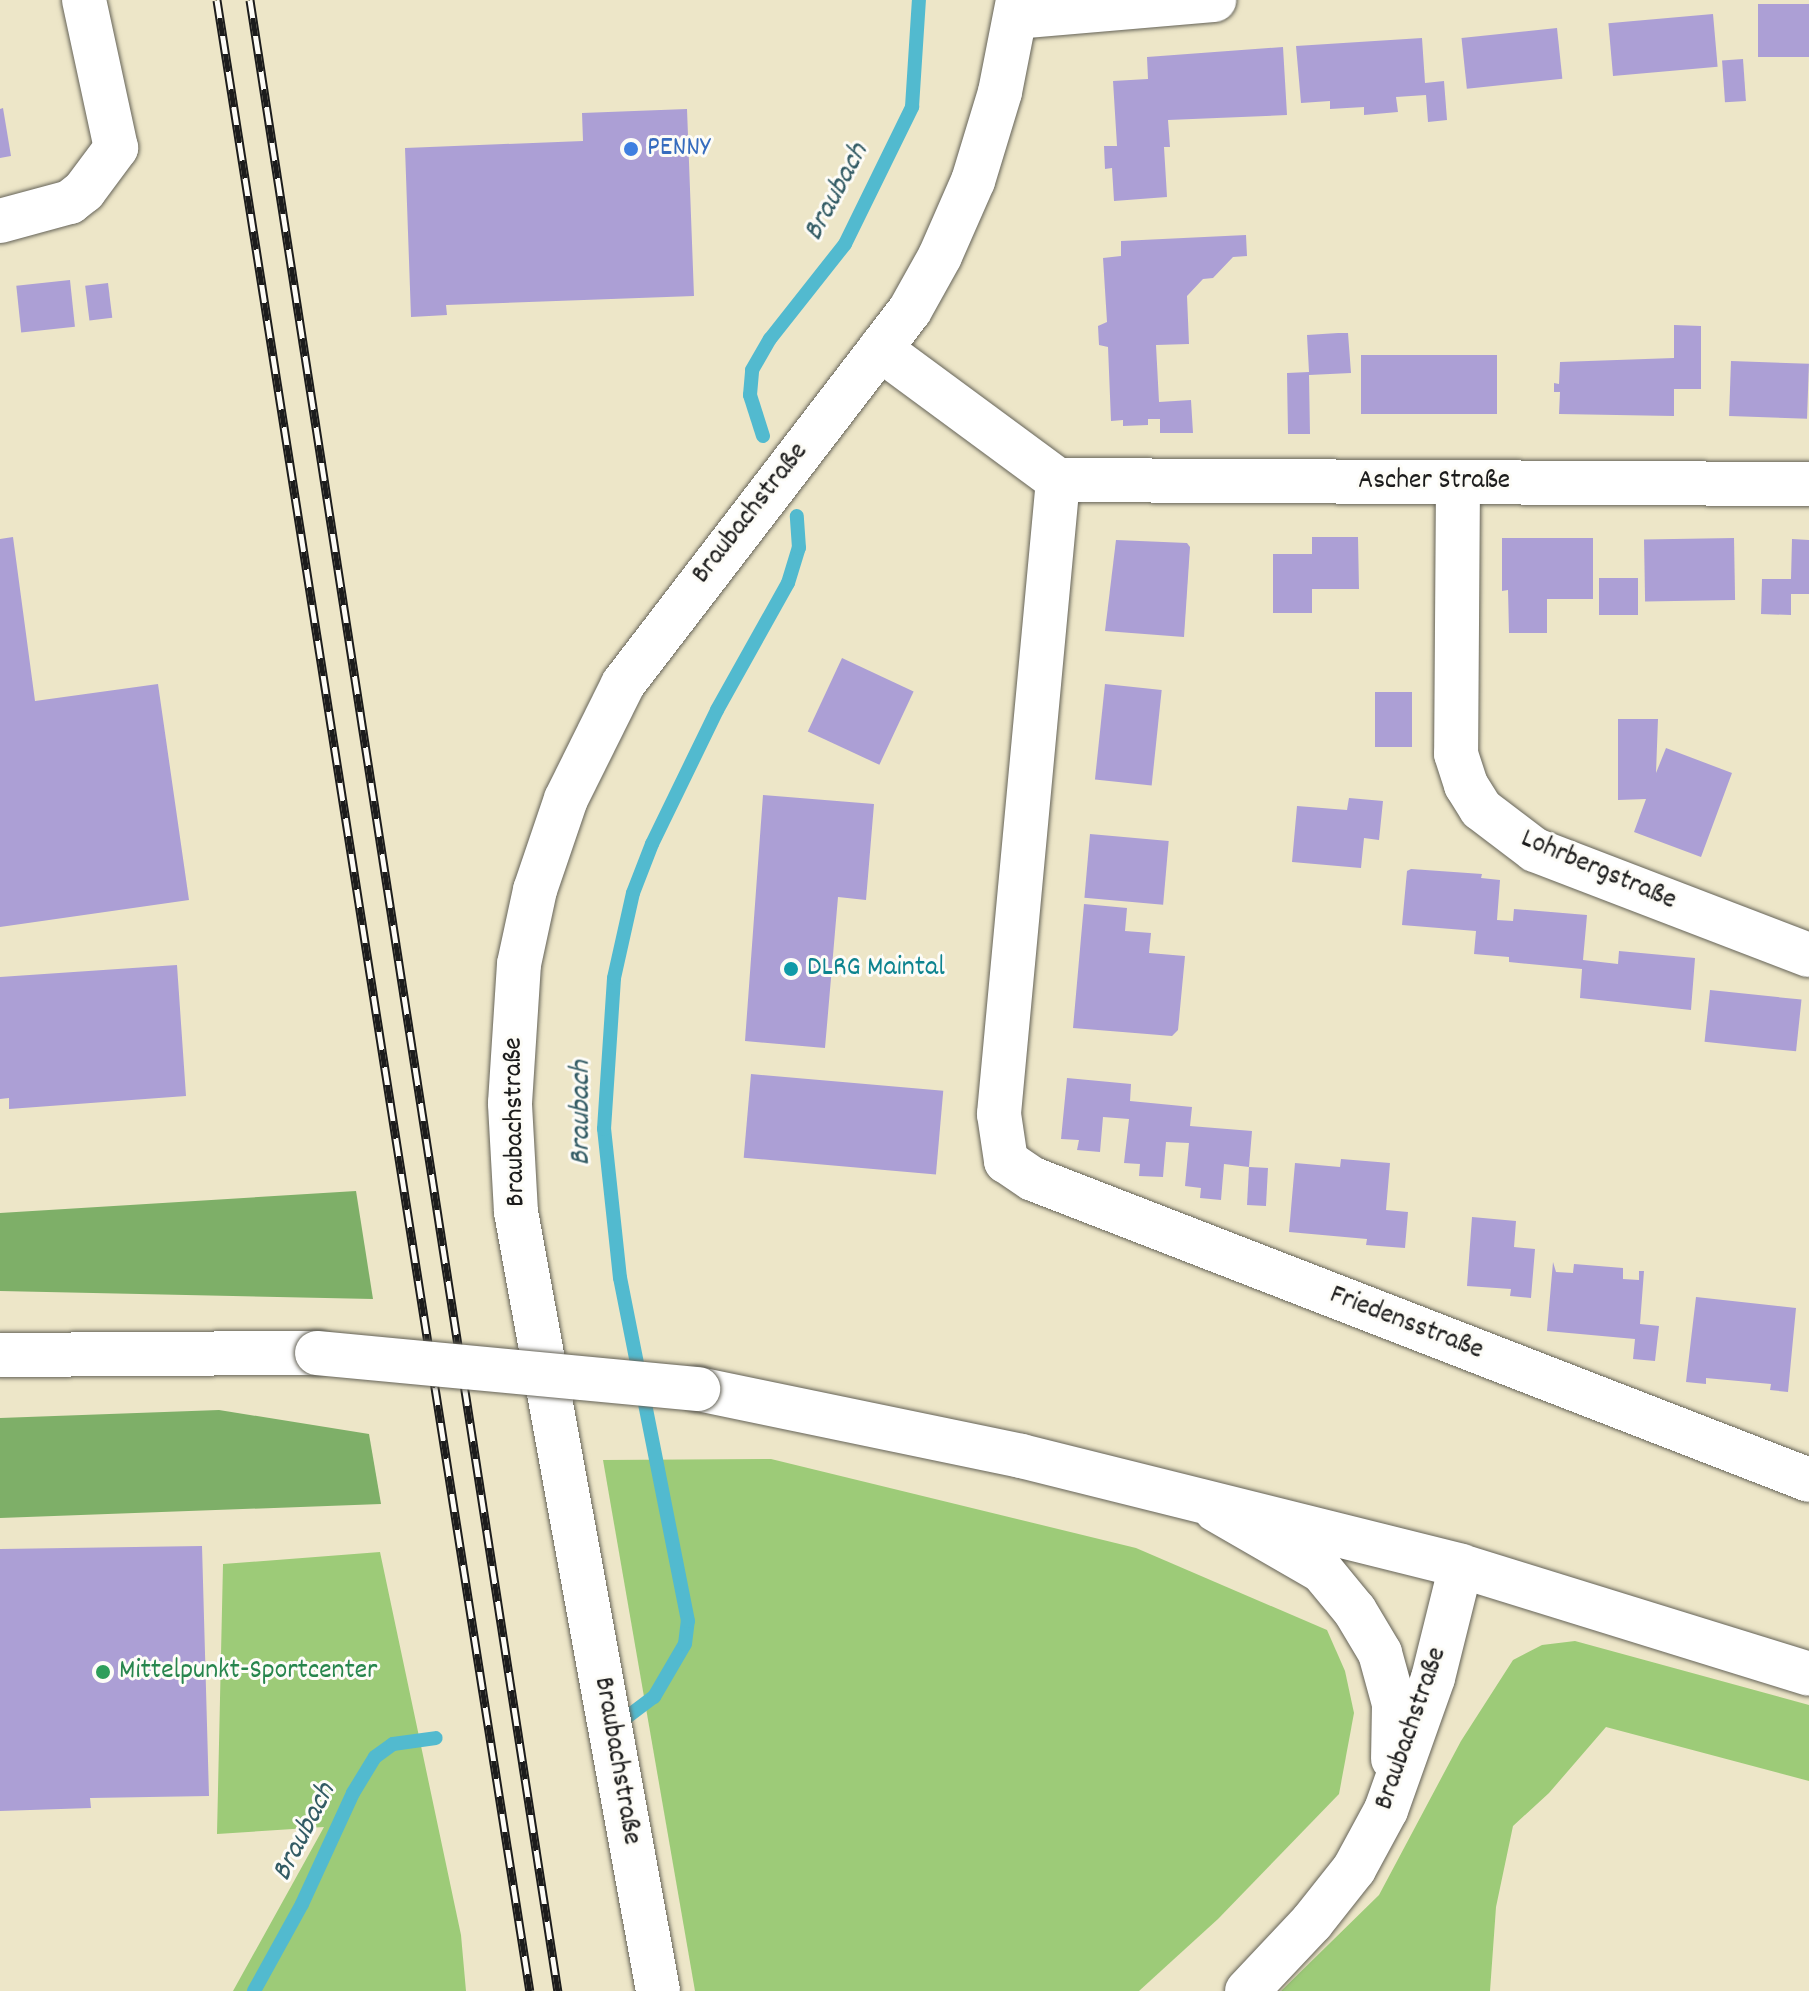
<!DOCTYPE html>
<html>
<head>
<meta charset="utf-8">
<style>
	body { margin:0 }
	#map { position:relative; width:1809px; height:1991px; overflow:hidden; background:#ede6c8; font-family:Dekko,sans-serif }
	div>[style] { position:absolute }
	.green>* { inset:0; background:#9dcb78 }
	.forest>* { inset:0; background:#7eaf68 }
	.stream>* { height:14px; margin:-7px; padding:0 7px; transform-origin:7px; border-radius:7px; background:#52bacf }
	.building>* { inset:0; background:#ac9fd5; transform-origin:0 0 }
	.roads { filter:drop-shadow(0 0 2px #656358) drop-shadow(0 0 2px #656358) }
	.minor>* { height:44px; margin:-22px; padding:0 22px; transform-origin:22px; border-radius:22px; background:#fff }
	.major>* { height:44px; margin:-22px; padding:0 22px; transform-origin:22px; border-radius:22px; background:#fff }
	.rail>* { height:9px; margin-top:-4.5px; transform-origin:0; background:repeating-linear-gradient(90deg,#fdfcf7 0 18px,#1c1c1c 0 36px); box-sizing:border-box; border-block:2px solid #1c1c1c }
	.bridges { filter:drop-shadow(0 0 2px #656358) drop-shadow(0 0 2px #656358) }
	.major-bridge>* { height:44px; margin:-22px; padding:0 22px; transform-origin:22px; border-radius:22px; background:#fff }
	.dots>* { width:22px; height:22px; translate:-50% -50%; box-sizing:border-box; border:4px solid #fdfcf7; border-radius:50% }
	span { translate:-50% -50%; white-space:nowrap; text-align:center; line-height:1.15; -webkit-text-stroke:6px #fdfcf7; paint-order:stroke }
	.shop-label { font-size:28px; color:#366cbe }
	.left { translate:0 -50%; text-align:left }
	.street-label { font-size:28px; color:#1c1c1c }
	.culture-label { font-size:28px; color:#0d838f }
	.leisure-label { font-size:28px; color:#27864d }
	.water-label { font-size:30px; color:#325b64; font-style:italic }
</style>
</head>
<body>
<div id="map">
	<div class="green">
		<i style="clip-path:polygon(771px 1459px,1136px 1548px,1327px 1630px,1345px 1671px,1354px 1713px,1339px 1794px,1218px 1919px,1139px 1991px,695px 1991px,603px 1460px)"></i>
		<i style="clip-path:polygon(380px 1552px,461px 1935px,466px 1991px,233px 1991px,324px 1827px,217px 1834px,223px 1564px)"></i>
		<i style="clip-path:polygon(1575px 1641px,1809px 1705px,1809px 1781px,1606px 1727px,1549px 1793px,1513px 1826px,1496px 1907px,1490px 1991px,1281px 1991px,1379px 1895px,1461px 1741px,1513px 1660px,1542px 1645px)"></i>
	</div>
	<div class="forest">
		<i style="clip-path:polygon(356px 1191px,373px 1299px,0 1291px,0 1213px)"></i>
		<i style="clip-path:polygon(219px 1410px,369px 1434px,381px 1504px,0 1518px,0 1418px)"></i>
	</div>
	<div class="stream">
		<i style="left:763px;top:436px;width:43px;rotate:-107.6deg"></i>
		<i style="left:750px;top:395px;width:25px;rotate:-85deg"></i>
		<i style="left:752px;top:370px;width:36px;rotate:-60deg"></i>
		<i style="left:770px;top:339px;width:121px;rotate:-51.7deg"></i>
		<i style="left:845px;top:244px;width:153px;rotate:-63.9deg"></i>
		<i style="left:912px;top:107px;width:107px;rotate:-86.3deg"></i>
		<i style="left:623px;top:1720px;width:39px;rotate:-37deg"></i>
		<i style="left:654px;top:1697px;width:61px;rotate:-59.7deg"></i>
		<i style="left:685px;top:1644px;width:23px;rotate:-83deg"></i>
		<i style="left:688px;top:1621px;width:350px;rotate:-101.2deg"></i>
		<i style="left:620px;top:1278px;width:150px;rotate:-96.1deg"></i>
		<i style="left:604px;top:1129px;width:151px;rotate:-86.2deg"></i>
		<i style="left:614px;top:978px;width:87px;rotate:-77.4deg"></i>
		<i style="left:633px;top:893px;width:53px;rotate:-68.8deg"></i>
		<i style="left:652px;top:844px;width:149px;rotate:-64.1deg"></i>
		<i style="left:717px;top:710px;width:145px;rotate:-60.8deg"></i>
		<i style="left:788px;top:583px;width:37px;rotate:-73deg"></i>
		<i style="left:799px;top:548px;width:32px;rotate:-94deg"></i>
		<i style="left:254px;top:1991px;width:99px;rotate:-61.1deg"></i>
		<i style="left:302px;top:1904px;width:122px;rotate:-65.3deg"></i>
		<i style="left:353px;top:1793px;width:42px;rotate:-58.6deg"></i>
		<i style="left:375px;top:1757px;width:22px;rotate:-36deg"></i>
		<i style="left:393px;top:1744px;width:43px;rotate:-7.9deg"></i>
	</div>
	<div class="building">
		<i style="left:1809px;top:4px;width:53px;height:51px;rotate:90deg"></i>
		<i style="left:1713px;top:14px;width:53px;height:105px;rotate:85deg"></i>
		<i style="left:1557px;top:28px;width:51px;height:96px;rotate:84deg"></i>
		<i style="clip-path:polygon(1422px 38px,1425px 83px,1444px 81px,1447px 120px,1428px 122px,1426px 95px,1396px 97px,1398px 112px,1364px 115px,1364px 107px,1330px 109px,1330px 101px,1301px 103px,1296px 46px)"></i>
		<i style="clip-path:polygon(1283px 47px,1287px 115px,1168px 120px,1170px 147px,1164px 147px,1167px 197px,1114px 201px,1112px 168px,1105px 169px,1104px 146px,1117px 146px,1113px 81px,1148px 79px,1147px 57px)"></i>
		<i style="left:1743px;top:59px;width:42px;height:21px;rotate:86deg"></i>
		<i style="clip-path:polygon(3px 108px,11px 156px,0 158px,0 109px)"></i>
		<i style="clip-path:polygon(687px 109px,694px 296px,446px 305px,447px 315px,411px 317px,405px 148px,583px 141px,582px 113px)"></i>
		<i style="clip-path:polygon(1246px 235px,1247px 256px,1233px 257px,1213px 278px,1203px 279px,1187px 296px,1189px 344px,1156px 345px,1159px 402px,1191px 400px,1193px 433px,1160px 433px,1160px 419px,1148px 419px,1148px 425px,1123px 426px,1123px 420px,1111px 421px,1108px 347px,1099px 345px,1098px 326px,1107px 322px,1103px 258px,1121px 256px,1121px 241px)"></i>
		<i style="left:70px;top:280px;width:47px;height:54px;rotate:84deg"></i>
		<i style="left:108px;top:283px;width:35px;height:23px;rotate:83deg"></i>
		<i style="clip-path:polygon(1674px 325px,1701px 326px,1701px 389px,1674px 389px,1674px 416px,1559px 414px,1560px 392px,1554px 392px,1554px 383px,1559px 384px,1560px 362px,1674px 358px)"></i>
		<i style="clip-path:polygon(1338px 333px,1348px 333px,1351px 373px,1309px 375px,1310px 434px,1288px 434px,1287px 373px,1309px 372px,1307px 335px)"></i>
		<i style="left:1361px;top:355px;width:136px;height:59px"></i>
		<i style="left:1731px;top:361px;width:78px;height:55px;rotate:2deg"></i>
		<i style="clip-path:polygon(13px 537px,35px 701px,158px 684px,189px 900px,0 927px,0 539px)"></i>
		<i style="clip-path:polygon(1312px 537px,1358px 537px,1359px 589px,1312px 589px,1312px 613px,1273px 613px,1273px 554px,1312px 554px)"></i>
		<i style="clip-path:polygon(1502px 538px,1593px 538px,1593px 599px,1547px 599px,1547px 633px,1509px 633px,1508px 590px,1502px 591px)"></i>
		<i style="left:1734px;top:538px;width:62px;height:90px;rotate:89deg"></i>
		<i style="clip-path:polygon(1792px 539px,1809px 540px,1809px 594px,1791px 594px,1791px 615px,1761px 614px,1762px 579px,1791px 579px)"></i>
		<i style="clip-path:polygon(1116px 540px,1187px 543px,1190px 547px,1184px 637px,1105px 631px)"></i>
		<i style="left:1599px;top:578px;width:39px;height:37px"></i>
		<i style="left:842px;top:658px;width:79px;height:81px;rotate:25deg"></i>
		<i style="left:1105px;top:684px;width:57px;height:96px;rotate:6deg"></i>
		<i style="left:1375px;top:692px;width:37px;height:55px"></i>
		<i style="clip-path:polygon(1618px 719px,1658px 719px,1656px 773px,1666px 748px,1732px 773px,1701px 857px,1634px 832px,1646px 799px,1618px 800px)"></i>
		<i style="clip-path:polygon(763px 795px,874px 804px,866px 900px,838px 897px,825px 1048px,745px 1041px)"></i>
		<i style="clip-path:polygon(1349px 798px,1383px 801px,1379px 840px,1364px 838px,1361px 868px,1292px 862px,1297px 806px,1347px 810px)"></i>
		<i style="left:1090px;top:834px;width:79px;height:64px;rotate:5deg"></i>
		<i style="clip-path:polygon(1411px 869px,1482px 874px,1481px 878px,1500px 880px,1497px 920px,1513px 921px,1514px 909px,1587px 915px,1583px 960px,1618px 964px,1619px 951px,1695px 958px,1691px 1010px,1580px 998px,1582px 969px,1509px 962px,1509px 957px,1474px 954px,1476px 931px,1402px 925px,1407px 871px)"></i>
		<i style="clip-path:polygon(1084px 904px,1127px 908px,1125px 931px,1151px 933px,1149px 953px,1185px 956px,1178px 1030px,1172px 1036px,1073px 1028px)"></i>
		<i style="clip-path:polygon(177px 965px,186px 1096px,9px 1109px,9px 1098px,0 1099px,0 977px)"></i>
		<i style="left:1710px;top:990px;width:92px;height:52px;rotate:6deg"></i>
		<i style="left:751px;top:1074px;width:193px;height:84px;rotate:5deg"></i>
		<i style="clip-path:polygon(1067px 1078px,1131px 1084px,1130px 1101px,1192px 1107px,1190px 1126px,1252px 1131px,1249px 1167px,1224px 1164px,1221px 1200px,1200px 1198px,1201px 1188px,1185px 1186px,1189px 1143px,1166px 1142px,1163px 1177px,1139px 1176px,1140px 1164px,1124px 1163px,1129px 1119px,1103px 1117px,1100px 1152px,1077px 1150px,1079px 1140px,1061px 1139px)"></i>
		<i style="clip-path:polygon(1341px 1159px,1390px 1163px,1386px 1210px,1408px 1212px,1405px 1248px,1366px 1245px,1367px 1239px,1289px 1232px,1295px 1163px,1340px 1167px)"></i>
		<i style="left:1249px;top:1167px;width:19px;height:38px;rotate:3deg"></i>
		<i style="clip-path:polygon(1472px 1217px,1516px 1221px,1514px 1247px,1535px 1249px,1531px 1298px,1510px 1296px,1511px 1289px,1467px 1286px)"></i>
		<i style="clip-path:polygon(1553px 1262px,1556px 1272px,1573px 1273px,1574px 1264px,1623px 1268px,1623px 1279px,1639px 1280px,1639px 1271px,1644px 1271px,1640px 1324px,1659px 1326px,1655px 1361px,1633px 1359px,1635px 1339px,1547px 1331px)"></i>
		<i style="clip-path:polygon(1696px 1297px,1796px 1308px,1788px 1392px,1770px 1390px,1771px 1384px,1706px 1378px,1706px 1384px,1686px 1382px)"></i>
		<i style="clip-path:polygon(202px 1546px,209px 1796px,90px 1798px,91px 1808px,0 1811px,0 1549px)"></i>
	</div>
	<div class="roads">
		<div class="minor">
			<i style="left:1016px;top:17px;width:199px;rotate:-4.9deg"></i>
			<i style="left:0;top:221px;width:73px;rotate:-15.2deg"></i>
			<i style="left:70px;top:202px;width:18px;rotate:-38deg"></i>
			<i style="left:84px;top:191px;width:54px;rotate:-53.3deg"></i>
			<i style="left:116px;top:148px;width:151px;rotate:-102.2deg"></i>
			<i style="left:880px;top:349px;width:221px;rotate:36.4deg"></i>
			<i style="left:1058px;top:480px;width:637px;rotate:95.32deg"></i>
			<i style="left:999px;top:1114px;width:48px;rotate:81.5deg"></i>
			<i style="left:1006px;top:1161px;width:32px;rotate:34deg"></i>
			<i style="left:1033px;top:1179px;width:832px;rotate:21.2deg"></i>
			<i style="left:1058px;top:480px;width:751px;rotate:0.31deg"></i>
			<i style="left:1458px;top:482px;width:272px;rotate:90.4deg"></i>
			<i style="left:1456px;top:754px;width:33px;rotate:72deg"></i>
			<i style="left:1466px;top:785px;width:28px;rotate:58deg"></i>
			<i style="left:1481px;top:809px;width:68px;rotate:37.2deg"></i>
			<i style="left:1535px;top:850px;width:293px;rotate:21deg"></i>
			<i style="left:1216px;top:1510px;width:122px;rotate:29.9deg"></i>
			<i style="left:1322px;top:1571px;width:52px;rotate:50.5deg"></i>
			<i style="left:1355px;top:1611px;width:49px;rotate:59.2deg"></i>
			<i style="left:1380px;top:1653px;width:53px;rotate:74.6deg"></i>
			<i style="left:1394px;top:1704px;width:55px;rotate:91deg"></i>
			<i style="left:658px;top:1991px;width:792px;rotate:-100.33deg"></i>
			<i style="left:516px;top:1212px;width:109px;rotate:-93.2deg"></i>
			<i style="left:510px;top:1103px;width:139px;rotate:-86.3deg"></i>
			<i style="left:519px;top:964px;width:76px;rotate:-77.8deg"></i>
			<i style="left:535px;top:890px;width:96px;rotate:-71.2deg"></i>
			<i style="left:566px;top:799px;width:128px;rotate:-63.6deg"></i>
			<i style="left:623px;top:684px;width:471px;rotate:-52.5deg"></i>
			<i style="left:910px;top:310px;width:62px;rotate:-60.9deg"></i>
			<i style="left:940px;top:256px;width:82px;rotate:-66.3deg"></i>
			<i style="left:973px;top:181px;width:93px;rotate:-73.1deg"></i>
			<i style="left:1000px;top:92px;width:94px;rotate:-78.9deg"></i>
			<i style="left:1247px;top:1991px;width:95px;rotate:-46.7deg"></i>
			<i style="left:1312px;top:1922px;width:68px;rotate:-51.6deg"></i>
			<i style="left:1354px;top:1869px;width:67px;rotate:-61.5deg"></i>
			<i style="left:1386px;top:1810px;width:140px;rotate:-70.4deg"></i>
			<i style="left:1433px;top:1678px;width:115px;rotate:-76deg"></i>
		</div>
		<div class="major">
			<i style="left:0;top:1355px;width:317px;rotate:-0.4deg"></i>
			<i style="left:698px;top:1389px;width:330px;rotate:11.7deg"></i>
			<i style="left:1021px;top:1456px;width:454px;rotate:14deg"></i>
			<i style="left:1461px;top:1566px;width:364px;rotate:17.2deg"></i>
		</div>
	</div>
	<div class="rail">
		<i style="left:217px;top:0;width:2015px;rotate:81.07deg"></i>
		<i style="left:250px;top:0;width:2015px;rotate:81.21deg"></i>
	</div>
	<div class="bridges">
		<div class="major-bridge">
			<i style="left:317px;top:1353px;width:383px;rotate:5.4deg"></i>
		</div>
	</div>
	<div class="dots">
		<i style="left:631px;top:149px;background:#3f7fe0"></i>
		<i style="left:791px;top:969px;background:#0f9aa8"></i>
		<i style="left:103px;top:1672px;background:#2e9e5b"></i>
	</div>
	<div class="shop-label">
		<span class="left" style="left:647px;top:149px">PENNY</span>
	</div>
	<div class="street-label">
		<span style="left:1434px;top:482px">Ascher Straße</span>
		<span style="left:751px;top:514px;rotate:-52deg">Braubachstraße</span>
		<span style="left:1598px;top:871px;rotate:23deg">Lohrbergstraße</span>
		<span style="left:516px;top:1122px;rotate:-91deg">Braubachstraße</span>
		<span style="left:1406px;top:1324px;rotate:21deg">Friedensstraße</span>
		<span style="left:1412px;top:1729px;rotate:-71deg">Braubachstraße</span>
		<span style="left:616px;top:1761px;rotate:80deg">Braubachstraße</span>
	</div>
	<div class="culture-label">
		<span class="left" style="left:807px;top:969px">DLRG Maintal</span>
	</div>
	<div class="leisure-label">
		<span class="left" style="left:119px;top:1672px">Mittelpunkt-Sportcenter</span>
	</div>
	<div class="water-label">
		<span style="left:838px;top:193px;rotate:-62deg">Braubach</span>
		<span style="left:583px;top:1113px;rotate:-90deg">Braubach</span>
		<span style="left:306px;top:1833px;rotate:-63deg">Braubach</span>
	</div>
</div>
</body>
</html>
